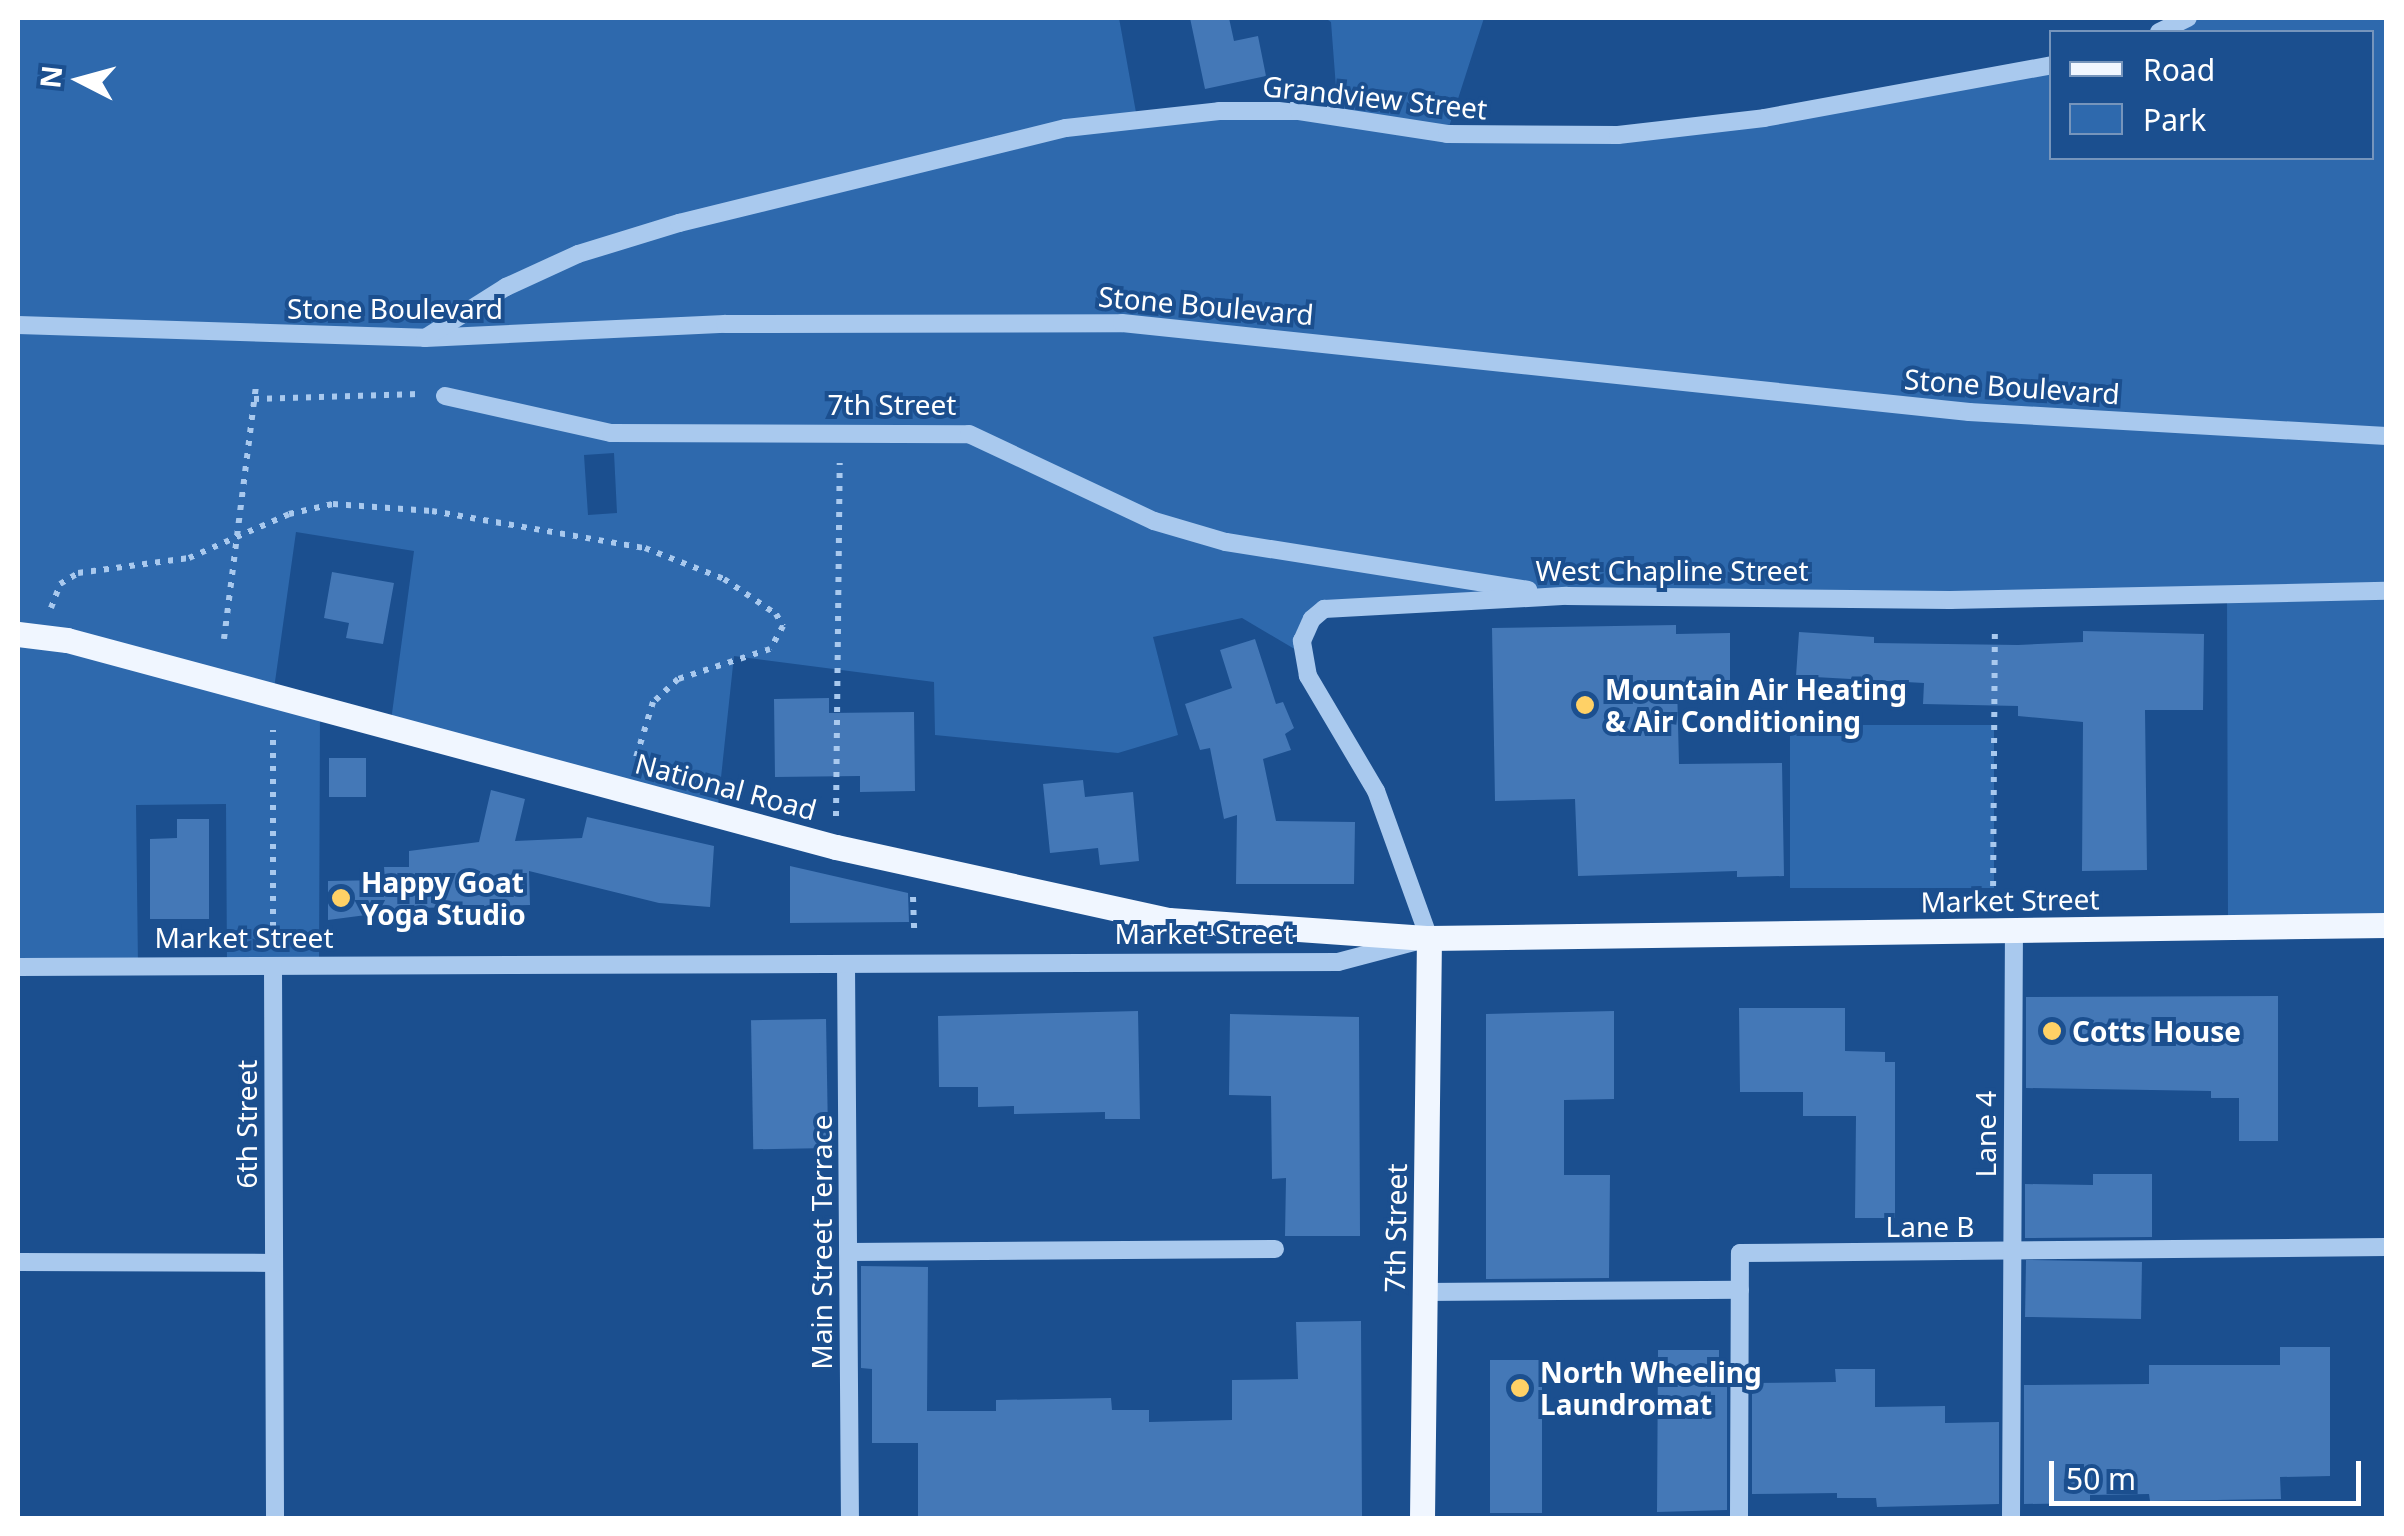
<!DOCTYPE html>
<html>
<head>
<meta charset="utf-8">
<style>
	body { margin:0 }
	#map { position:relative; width:2404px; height:1536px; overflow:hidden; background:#1b4f8f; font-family:"Noto Sans",sans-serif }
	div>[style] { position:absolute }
	.green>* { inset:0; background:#2e69ad; transform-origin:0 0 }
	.building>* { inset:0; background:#4478b7; transform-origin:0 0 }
	.path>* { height:6px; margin-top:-3px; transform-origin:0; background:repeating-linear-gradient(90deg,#a9c9ee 0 5px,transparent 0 13px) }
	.minor>* { height:18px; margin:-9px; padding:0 9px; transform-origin:9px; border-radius:9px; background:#a9c9ee }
	.major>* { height:25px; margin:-12.5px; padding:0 12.5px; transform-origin:12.5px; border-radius:12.5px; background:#f0f6ff }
	.dots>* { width:28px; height:28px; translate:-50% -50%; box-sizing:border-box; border:5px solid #1b4f8f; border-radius:50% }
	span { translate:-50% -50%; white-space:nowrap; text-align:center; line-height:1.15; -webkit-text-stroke:8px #1b4f8f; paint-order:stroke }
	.street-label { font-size:28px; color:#fff }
	.poi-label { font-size:28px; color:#fff; font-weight:700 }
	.left { translate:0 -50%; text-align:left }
	.frame { position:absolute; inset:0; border:20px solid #fff; pointer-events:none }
	.legend { position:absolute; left:2049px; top:30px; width:325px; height:130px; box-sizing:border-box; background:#1b4f8f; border:2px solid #7695bc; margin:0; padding:12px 18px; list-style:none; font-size:30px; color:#fff }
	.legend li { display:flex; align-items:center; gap:20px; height:50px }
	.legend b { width:50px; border:2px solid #7695bc }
	.north { position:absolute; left:30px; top:30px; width:100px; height:100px; -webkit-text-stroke:8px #1b4f8f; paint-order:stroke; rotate:276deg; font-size:28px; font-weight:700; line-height:40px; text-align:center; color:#fff }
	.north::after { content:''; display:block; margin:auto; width:35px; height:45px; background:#fff; clip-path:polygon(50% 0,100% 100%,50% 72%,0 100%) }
	.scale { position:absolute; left:2049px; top:1461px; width:312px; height:45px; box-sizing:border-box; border:5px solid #fff; border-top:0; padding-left:12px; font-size:30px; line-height:35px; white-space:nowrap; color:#fff; -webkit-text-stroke:8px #1b4f8f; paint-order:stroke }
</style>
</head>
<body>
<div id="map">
	<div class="green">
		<i style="clip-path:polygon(evenodd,18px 18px,1119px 18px,1137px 118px,1338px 114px,1331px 22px,1325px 18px,1484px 18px,1447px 133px,1618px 135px,2051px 65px,2052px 158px,2372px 158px,2372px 32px,2159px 32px,2188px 18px,2386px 18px,2386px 925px,2228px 927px,2227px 595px,1682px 594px,1324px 609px,1303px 654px,1242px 618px,1153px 637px,1178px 735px,1118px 753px,935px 735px,934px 682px,734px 656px,717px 815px,390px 728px,414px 551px,296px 532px,273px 696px,320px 709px,319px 967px,227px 967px,226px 804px,136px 805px,138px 966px,18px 967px,18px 18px,614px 453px,617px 513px,588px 515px,584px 455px,614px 453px)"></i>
		<i style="left:1994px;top:725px;width:163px;height:204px;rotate:90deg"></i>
	</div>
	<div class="building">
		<i style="clip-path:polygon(1190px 18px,1229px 18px,1234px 41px,1258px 36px,1266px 76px,1205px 89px)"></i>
		<i style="clip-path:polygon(332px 572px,394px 583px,383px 644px,346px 638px,349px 623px,324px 618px)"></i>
		<i style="clip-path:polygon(1676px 625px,1676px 634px,1730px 633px,1730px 683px,1677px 684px,1679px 764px,1782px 763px,1784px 876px,1737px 877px,1737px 871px,1578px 876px,1575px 799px,1495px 801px,1492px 628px)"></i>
		<i style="clip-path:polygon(2083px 631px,2204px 634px,2203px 710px,2145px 710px,2147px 870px,2082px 871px,2083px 722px,2018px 716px,2018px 706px,1923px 704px,1924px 683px,1796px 676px,1799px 632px,1874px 637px,1874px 643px,2018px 645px,2083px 642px)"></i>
		<i style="clip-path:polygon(1255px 639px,1276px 704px,1283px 702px,1294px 728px,1285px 734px,1291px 750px,1263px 759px,1276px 821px,1355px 822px,1354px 884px,1236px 884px,1237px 815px,1224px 819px,1210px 748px,1200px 750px,1185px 704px,1232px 688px,1220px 650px)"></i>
		<i style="clip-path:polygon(829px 698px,829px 713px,914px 712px,915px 791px,860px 792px,860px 776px,775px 777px,774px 699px)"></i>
		<i style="left:329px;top:758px;width:37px;height:39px"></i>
		<i style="clip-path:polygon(1083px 780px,1085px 797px,1133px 792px,1139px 861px,1100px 865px,1098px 848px,1050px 853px,1043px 784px)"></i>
		<i style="clip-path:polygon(491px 790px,525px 799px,515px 841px,582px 838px,587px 817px,714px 846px,710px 907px,659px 903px,529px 871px,530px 905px,420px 908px,328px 920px,328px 881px,385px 880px,384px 867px,409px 867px,409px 851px,479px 842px)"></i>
		<i style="clip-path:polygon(177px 819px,209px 819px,209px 919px,150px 919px,150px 839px,177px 838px)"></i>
		<i style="clip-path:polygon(790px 866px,908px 893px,909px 922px,790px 923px)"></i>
		<i style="clip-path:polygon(2278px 996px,2278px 1141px,2239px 1141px,2239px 1098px,2211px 1098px,2211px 1091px,2026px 1088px,2026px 997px)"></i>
		<i style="clip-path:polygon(1739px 1008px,1845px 1008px,1845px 1051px,1885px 1052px,1885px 1062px,1895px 1062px,1895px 1218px,1855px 1218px,1856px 1116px,1803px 1116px,1803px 1092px,1740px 1092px)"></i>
		<i style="clip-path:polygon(1138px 1011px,1140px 1119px,1105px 1119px,1105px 1112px,1014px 1114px,1014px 1106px,978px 1107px,978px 1087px,939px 1087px,938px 1016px)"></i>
		<i style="clip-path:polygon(1614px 1011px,1614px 1099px,1564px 1100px,1564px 1175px,1610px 1175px,1609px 1278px,1486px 1279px,1486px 1014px)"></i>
		<i style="clip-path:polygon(1230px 1014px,1359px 1017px,1360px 1236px,1285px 1236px,1286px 1178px,1272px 1179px,1271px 1096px,1229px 1095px)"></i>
		<i style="left:826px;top:1019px;width:129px;height:75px;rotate:89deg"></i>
		<i style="clip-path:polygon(2093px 1174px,2152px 1174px,2152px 1237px,2025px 1238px,2025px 1184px,2093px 1185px)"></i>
		<i style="left:2142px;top:1262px;width:57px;height:116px;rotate:91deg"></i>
		<i style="clip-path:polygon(861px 1266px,928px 1267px,927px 1411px,996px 1411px,996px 1400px,1111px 1398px,1112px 1410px,1149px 1410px,1149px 1422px,1232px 1420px,1232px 1380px,1298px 1379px,1296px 1322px,1361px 1321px,1362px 1517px,918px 1518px,918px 1443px,872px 1443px,872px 1369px,861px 1368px)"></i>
		<i style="clip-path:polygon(2280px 1347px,2330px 1347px,2330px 1476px,2280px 1477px,2281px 1499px,2150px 1501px,2149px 1494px,2090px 1495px,2090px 1503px,2024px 1504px,2024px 1385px,2149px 1384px,2149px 1365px,2280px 1365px)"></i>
		<i style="clip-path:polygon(1658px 1350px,1719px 1350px,1719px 1383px,1727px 1383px,1727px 1510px,1657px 1512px)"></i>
		<i style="left:1542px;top:1360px;width:153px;height:52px;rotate:90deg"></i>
		<i style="clip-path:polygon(1835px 1369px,1875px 1369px,1875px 1407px,1945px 1406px,1945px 1423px,1999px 1422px,1999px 1504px,1877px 1507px,1876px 1498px,1837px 1498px,1837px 1493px,1752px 1494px,1752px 1383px,1836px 1382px)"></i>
	</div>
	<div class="path">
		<i style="left:254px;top:399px;width:165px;rotate:-1.7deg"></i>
		<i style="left:51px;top:608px;width:26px;rotate:-69deg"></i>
		<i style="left:60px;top:584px;width:21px;rotate:-31deg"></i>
		<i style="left:78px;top:573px;width:112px;rotate:-7.7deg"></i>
		<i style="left:189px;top:558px;width:109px;rotate:-23.7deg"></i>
		<i style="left:289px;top:514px;width:45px;rotate:-12.8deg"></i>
		<i style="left:333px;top:504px;width:99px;rotate:4deg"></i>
		<i style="left:432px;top:511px;width:216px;rotate:9.9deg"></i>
		<i style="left:645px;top:548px;width:85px;rotate:21.4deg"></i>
		<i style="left:724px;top:579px;width:63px;rotate:33.9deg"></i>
		<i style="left:776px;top:614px;width:14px;rotate:60deg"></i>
		<i style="left:783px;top:626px;width:26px;rotate:119deg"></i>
		<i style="left:770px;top:649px;width:97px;rotate:161.9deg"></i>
		<i style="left:678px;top:679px;width:34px;rotate:137deg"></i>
		<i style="left:653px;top:702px;width:62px;rotate:107deg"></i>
		<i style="left:224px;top:639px;width:254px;rotate:-82.8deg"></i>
		<i style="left:836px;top:816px;width:353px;rotate:-89.4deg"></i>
		<i style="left:913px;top:897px;width:36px;rotate:88deg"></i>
		<i style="left:1993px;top:899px;width:272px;rotate:-89.6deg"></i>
		<i style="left:273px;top:940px;width:210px;rotate:-90deg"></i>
	</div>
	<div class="minor">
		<i style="left:2159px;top:32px;width:32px;rotate:-26deg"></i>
		<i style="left:18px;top:325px;width:407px;rotate:1.8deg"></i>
		<i style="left:425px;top:338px;width:300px;rotate:-2.7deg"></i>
		<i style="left:725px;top:324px;width:397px;rotate:-0.1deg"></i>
		<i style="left:1122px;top:323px;width:852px;rotate:6deg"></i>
		<i style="left:1969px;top:412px;width:418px;rotate:3.3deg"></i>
		<i style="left:425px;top:338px;width:96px;rotate:-32.2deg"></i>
		<i style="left:506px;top:287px;width:79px;rotate:-24.6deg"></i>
		<i style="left:578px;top:254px;width:106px;rotate:-17.1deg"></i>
		<i style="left:679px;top:223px;width:398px;rotate:-13.8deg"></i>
		<i style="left:1066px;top:128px;width:154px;rotate:-6.3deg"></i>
		<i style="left:1219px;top:111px;width:80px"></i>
		<i style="left:1299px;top:111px;width:150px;rotate:8.8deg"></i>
		<i style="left:1447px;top:134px;width:171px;rotate:0.3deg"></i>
		<i style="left:1618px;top:135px;width:147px;rotate:-6.6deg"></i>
		<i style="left:1764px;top:118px;width:293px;rotate:-10.4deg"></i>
		<i style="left:445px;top:396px;width:170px;rotate:12.6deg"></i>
		<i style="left:611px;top:433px;width:358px;rotate:0.2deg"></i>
		<i style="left:969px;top:434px;width:204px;rotate:25.2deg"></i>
		<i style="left:1154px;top:521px;width:75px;rotate:16.3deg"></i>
		<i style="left:1226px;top:542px;width:306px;rotate:9deg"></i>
		<i style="left:846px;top:965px;width:553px;rotate:89.59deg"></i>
		<i style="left:18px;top:967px;width:1320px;rotate:-0.22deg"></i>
		<i style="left:1338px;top:962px;width:94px;rotate:-14.8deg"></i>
		<i style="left:1429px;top:938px;width:156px;rotate:-109.8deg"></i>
		<i style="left:1376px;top:791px;width:134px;rotate:-120.6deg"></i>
		<i style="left:1308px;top:676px;width:36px;rotate:-100deg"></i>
		<i style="left:1302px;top:641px;width:24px;rotate:-66deg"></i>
		<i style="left:1312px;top:619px;width:16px;rotate:-40deg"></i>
		<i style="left:1324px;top:609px;width:243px;rotate:-3.1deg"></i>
		<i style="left:1567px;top:596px;width:383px;rotate:0.6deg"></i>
		<i style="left:1950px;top:600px;width:436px;rotate:-1.2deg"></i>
		<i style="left:273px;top:967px;width:551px;rotate:89.79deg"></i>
		<i style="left:848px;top:1252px;width:427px;rotate:-0.4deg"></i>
		<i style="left:18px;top:1262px;width:256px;rotate:0.2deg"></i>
		<i style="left:1424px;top:1292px;width:316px;rotate:-0.4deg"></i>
		<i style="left:1739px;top:1518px;width:265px;rotate:-89.8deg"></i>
		<i style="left:1740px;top:1253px;width:646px;rotate:-0.53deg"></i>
		<i style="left:2011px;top:1518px;width:588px;rotate:-89.71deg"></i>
	</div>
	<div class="major">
		<i style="left:18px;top:634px;width:49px;rotate:7deg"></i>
		<i style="left:67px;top:640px;width:796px;rotate:15.07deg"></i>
		<i style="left:836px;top:847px;width:341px;rotate:12.4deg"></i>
		<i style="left:1169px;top:920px;width:261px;rotate:4deg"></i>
		<i style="left:1429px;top:938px;width:957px;rotate:-0.78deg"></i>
		<i style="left:1422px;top:1518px;width:580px;rotate:-89.31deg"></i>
	</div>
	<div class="dots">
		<i style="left:1585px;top:705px;background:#ffd166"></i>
		<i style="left:341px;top:898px;background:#ffd166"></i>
		<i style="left:2052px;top:1031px;background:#ffd166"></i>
		<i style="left:1520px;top:1388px;background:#ffd166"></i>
	</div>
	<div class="street-label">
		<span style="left:1375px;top:97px;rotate:6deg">Grandview Street</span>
		<span style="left:1206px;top:305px;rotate:5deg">Stone Boulevard</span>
		<span style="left:395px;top:308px">Stone Boulevard</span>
		<span style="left:2012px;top:386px;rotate:4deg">Stone Boulevard</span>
		<span style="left:892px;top:404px">7th Street</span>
		<span style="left:1672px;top:570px">West Chapline Street</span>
		<span style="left:726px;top:786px;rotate:15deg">National Road</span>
		<span style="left:2010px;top:900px;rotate:-1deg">Market Street</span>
		<span style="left:1204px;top:933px">Market Street</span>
		<span style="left:244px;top:937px">Market Street</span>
		<span style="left:246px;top:1124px;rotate:-90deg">6th Street</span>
		<span style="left:1985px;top:1134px;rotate:-90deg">Lane 4</span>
		<span style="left:1930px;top:1226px">Lane B</span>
		<span style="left:1395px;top:1228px;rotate:-89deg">7th Street</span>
		<span style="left:821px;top:1242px;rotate:-90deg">Main Street Terrace</span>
	</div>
	<div class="poi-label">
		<span class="left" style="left:1605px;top:705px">Mountain Air Heating<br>&amp; Air Conditioning</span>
		<span class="left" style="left:361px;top:898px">Happy Goat<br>Yoga Studio</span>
		<span class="left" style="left:2072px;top:1031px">Cotts House</span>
		<span class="left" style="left:1540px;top:1388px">North Wheeling<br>Laundromat</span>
	</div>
	<div class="frame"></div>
	<ul class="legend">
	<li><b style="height:12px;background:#f0f6ff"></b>Road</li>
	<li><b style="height:28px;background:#2e69ad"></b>Park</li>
	</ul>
	<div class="north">N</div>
	<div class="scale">50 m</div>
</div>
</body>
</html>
